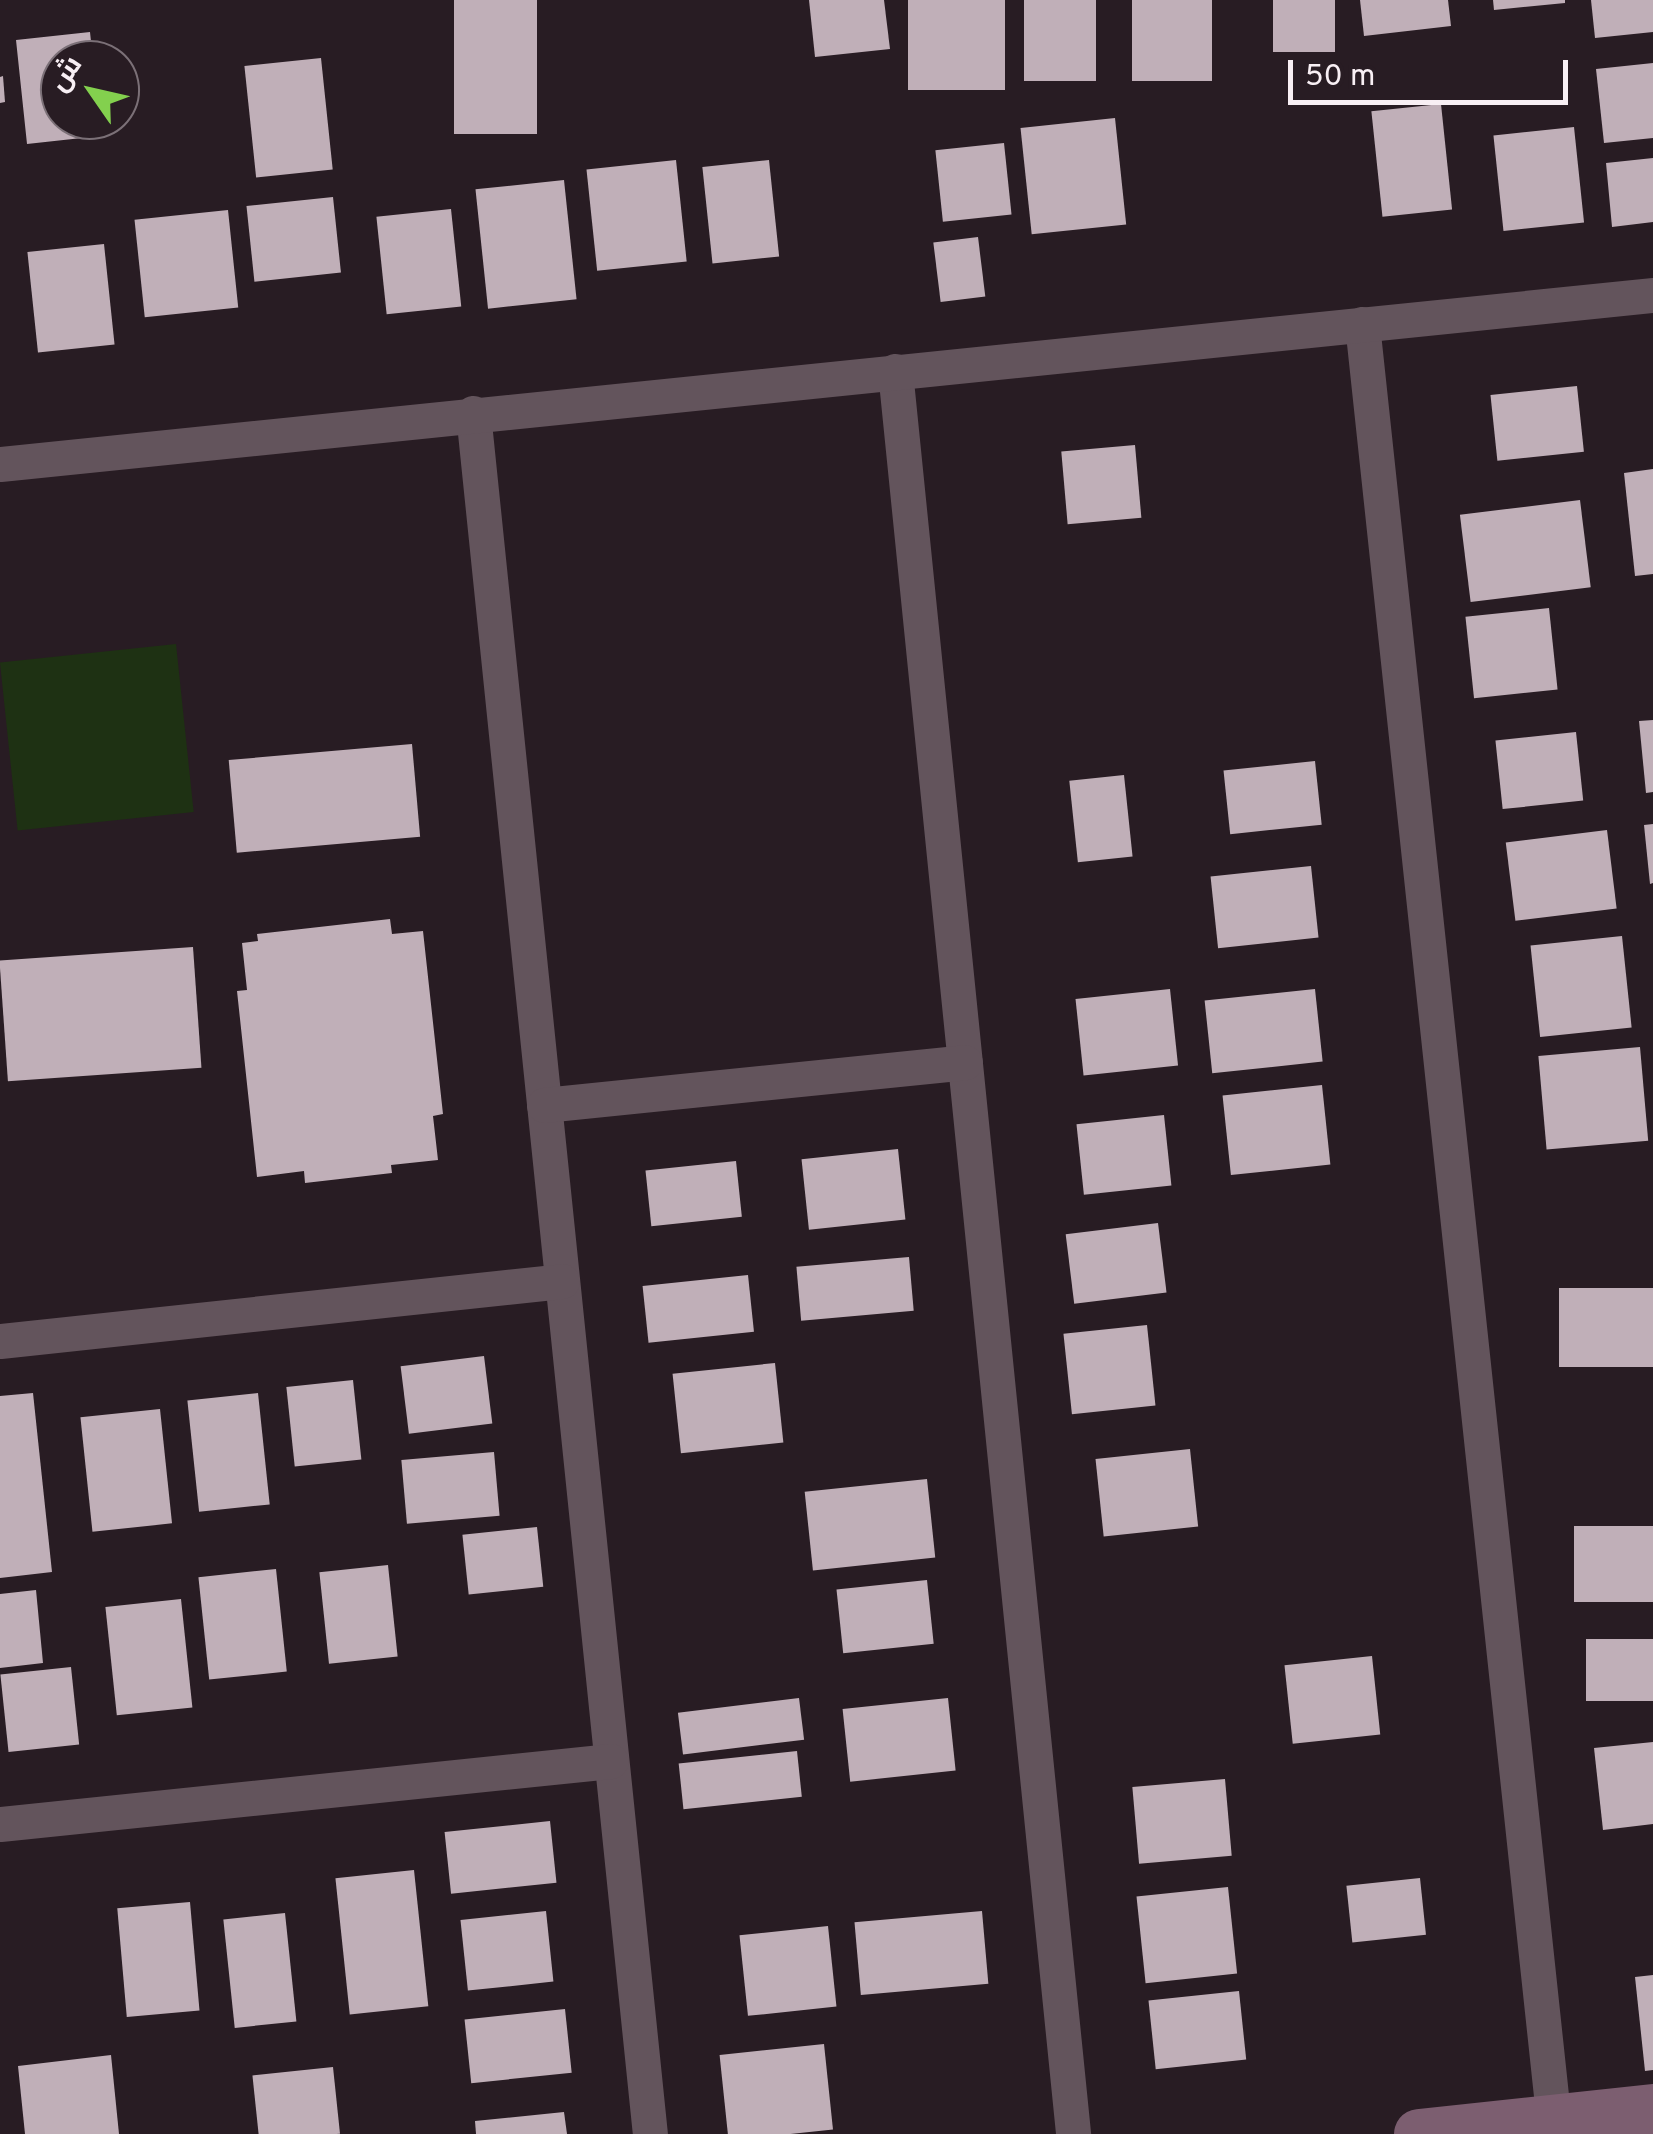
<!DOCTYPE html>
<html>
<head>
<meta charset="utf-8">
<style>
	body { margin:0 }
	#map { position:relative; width:1653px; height:2134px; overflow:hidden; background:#281c23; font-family:Overpass,Cairo,sans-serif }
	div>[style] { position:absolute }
	.green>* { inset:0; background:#1e3113; transform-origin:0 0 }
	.building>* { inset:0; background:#c0afb8; transform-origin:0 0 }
	.street>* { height:35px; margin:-17.5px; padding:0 17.5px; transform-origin:17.5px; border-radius:17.5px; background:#63545c }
	.secondary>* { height:50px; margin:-25px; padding:0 25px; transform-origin:25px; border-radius:25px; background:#7c5e70 }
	span { translate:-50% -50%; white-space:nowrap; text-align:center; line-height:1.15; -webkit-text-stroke:10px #281c23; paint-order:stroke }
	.north { position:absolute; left:40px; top:40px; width:100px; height:100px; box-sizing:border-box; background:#281c23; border:2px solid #7b7077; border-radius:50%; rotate:304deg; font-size:28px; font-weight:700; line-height:40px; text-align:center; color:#f8eff4 }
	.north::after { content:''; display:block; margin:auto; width:35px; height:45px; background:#83d04e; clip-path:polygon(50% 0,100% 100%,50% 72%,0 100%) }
	.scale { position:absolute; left:1288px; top:60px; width:280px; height:45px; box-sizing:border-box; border:5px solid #f8eff4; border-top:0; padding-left:12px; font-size:30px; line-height:35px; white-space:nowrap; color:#f8eff4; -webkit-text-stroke:8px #281c23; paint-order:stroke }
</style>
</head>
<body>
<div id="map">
	<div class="green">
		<i style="left:176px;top:644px;width:169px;height:177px;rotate:84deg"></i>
	</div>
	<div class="building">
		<i style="left:454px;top:0;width:83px;height:134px"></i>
		<i style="clip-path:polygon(809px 0,884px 0,890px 49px,815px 57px)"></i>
		<i style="left:908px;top:0;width:97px;height:90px"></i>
		<i style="left:1024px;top:0;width:72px;height:81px"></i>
		<i style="left:1132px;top:0;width:80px;height:81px"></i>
		<i style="left:1273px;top:0;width:62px;height:52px"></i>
		<i style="clip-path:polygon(1360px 0,1448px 0,1451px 26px,1364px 36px)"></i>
		<i style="clip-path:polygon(1493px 0,1565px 0,1565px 3px,1494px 10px)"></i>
		<i style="clip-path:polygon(1591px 0,1653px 0,1653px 32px,1595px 38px)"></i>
		<i style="clip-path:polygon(90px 32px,93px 60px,60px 60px,60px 120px,99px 120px,100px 136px,27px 144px,16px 40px)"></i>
		<i style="left:321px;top:58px;width:112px;height:77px;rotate:84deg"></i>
		<i style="clip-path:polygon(1653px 63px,1653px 138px,1604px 143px,1596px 69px)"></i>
		<i style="clip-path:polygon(3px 76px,5px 102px,0 103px,0 77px)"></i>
		<i style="left:1441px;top:104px;width:106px;height:70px;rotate:84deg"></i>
		<i style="left:1115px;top:118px;width:107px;height:95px;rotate:84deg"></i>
		<i style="left:1574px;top:127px;width:96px;height:81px;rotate:84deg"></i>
		<i style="left:1004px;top:143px;width:72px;height:69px;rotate:84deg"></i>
		<i style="clip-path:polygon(1653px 158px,1653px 222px,1612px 227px,1606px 163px)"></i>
		<i style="left:676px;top:160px;width:102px;height:90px;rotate:84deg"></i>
		<i style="left:769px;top:160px;width:97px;height:67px;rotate:84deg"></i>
		<i style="left:564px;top:180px;width:120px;height:89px;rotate:84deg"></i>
		<i style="left:333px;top:197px;width:76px;height:87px;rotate:84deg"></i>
		<i style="left:451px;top:209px;width:98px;height:75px;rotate:84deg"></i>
		<i style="left:228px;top:210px;width:98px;height:94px;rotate:84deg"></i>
		<i style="left:978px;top:237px;width:60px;height:45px;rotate:83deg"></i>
		<i style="left:104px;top:244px;width:101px;height:77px;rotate:84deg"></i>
		<i style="left:1577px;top:386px;width:66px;height:87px;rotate:84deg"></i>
		<i style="left:1135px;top:445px;width:73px;height:74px;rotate:85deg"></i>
		<i style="clip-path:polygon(1653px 469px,1653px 574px,1635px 576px,1624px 473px)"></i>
		<i style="left:1580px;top:500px;width:88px;height:121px;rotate:83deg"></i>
		<i style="left:1549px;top:608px;width:82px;height:84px;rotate:84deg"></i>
		<i style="clip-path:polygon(1653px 720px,1653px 792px,1646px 793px,1639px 721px)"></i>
		<i style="left:1576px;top:732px;width:69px;height:81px;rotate:84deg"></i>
		<i style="left:412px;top:744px;width:93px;height:184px;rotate:85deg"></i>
		<i style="left:1315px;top:761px;width:64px;height:92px;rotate:84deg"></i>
		<i style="left:1124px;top:775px;width:82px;height:55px;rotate:84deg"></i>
		<i style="clip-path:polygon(1653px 824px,1653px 883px,1650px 884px,1644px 825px)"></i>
		<i style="left:1607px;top:830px;width:79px;height:102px;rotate:83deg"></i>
		<i style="left:1311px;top:866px;width:72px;height:101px;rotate:84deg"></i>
		<i style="clip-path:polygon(390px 919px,392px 934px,423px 931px,443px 1114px,433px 1116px,438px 1160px,391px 1165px,392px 1173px,305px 1183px,304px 1171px,257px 1177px,237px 991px,247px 990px,242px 943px,258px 941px,257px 934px)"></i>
		<i style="left:1622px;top:936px;width:92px;height:92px;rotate:84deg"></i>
		<i style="left:193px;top:947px;width:121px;height:194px;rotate:86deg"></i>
		<i style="left:1170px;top:989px;width:77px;height:95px;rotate:84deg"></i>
		<i style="left:1315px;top:989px;width:73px;height:111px;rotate:84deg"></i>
		<i style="left:1640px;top:1047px;width:94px;height:102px;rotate:85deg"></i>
		<i style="left:1322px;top:1085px;width:80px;height:100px;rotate:84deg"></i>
		<i style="left:1164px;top:1115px;width:71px;height:88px;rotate:84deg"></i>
		<i style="left:898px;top:1149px;width:71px;height:97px;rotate:84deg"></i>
		<i style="left:736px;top:1161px;width:56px;height:91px;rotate:84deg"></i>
		<i style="left:1158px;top:1223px;width:70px;height:93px;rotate:83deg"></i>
		<i style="left:909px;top:1257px;width:54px;height:113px;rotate:85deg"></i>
		<i style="left:748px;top:1275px;width:57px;height:106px;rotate:84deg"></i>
		<i style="left:1653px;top:1288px;width:79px;height:94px;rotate:90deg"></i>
		<i style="left:1147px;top:1325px;width:81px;height:84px;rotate:84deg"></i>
		<i style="left:484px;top:1356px;width:68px;height:84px;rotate:83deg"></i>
		<i style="left:775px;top:1363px;width:80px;height:103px;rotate:84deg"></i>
		<i style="left:353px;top:1380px;width:80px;height:67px;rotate:84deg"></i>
		<i style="clip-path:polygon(33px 1393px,52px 1572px,0 1578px,0 1396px)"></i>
		<i style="left:258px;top:1393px;width:112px;height:71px;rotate:84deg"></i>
		<i style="left:160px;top:1409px;width:115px;height:80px;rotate:84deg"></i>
		<i style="left:1190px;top:1449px;width:78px;height:95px;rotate:84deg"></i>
		<i style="left:494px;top:1452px;width:64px;height:93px;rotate:85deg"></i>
		<i style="left:927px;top:1479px;width:79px;height:123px;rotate:84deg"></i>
		<i style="left:1653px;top:1526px;width:76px;height:79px;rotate:90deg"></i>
		<i style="left:537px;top:1527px;width:60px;height:75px;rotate:84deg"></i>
		<i style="left:388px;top:1565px;width:92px;height:69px;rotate:84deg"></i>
		<i style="left:276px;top:1569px;width:103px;height:78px;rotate:84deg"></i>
		<i style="left:927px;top:1580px;width:64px;height:91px;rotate:84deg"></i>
		<i style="clip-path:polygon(36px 1590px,43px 1663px,0 1668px,0 1594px)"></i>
		<i style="left:181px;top:1599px;width:109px;height:76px;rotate:84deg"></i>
		<i style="left:1653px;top:1639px;width:62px;height:67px;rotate:90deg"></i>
		<i style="left:1372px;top:1656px;width:79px;height:88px;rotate:84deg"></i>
		<i style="left:71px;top:1667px;width:78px;height:71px;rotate:84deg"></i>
		<i style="left:799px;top:1698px;width:42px;height:122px;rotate:83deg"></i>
		<i style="left:948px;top:1698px;width:73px;height:106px;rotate:84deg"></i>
		<i style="clip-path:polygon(1653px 1742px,1653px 1824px,1603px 1830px,1594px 1748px)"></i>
		<i style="left:797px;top:1751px;width:46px;height:119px;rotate:84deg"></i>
		<i style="left:1225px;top:1779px;width:77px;height:93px;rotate:85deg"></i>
		<i style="left:550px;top:1821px;width:62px;height:106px;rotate:84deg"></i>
		<i style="left:414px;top:1870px;width:137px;height:79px;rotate:84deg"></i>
		<i style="left:1420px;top:1878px;width:57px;height:74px;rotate:84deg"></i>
		<i style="left:1228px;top:1887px;width:87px;height:92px;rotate:84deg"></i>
		<i style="left:190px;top:1902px;width:109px;height:73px;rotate:85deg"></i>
		<i style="left:546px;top:1911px;width:71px;height:86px;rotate:84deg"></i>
		<i style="left:982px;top:1911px;width:73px;height:128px;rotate:85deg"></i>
		<i style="left:285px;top:1913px;width:109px;height:62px;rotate:84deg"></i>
		<i style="left:828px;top:1926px;width:81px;height:89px;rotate:84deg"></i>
		<i style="clip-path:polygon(1653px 1975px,1653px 2070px,1645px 2071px,1635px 1977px)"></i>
		<i style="left:1239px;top:1991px;width:69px;height:91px;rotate:84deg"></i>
		<i style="left:565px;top:2009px;width:64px;height:101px;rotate:84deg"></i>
		<i style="left:824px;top:2044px;width:86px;height:105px;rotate:84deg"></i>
		<i style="clip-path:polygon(111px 2055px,119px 2134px,25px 2134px,18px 2066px)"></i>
		<i style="left:333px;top:2067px;width:67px;height:81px;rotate:84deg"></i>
		<i style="clip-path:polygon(564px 2112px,567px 2134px,476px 2134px,475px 2121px)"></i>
	</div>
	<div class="street">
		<i style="left:1362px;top:324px;width:1820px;rotate:83.91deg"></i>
		<i style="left:895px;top:371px;width:1772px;rotate:84.23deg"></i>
		<i style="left:473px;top:413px;width:1730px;rotate:84.13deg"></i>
		<i style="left:0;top:464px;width:1662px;rotate:-5.84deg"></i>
		<i style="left:544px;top:1105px;width:423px;rotate:-5.8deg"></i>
		<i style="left:0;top:1341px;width:565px;rotate:-6.09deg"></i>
		<i style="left:0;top:1824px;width:614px;rotate:-5.89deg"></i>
	</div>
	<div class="secondary">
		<i style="left:1419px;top:2134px;width:235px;rotate:-6.1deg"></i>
	</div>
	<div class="north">ش</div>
	<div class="scale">50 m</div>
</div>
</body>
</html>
